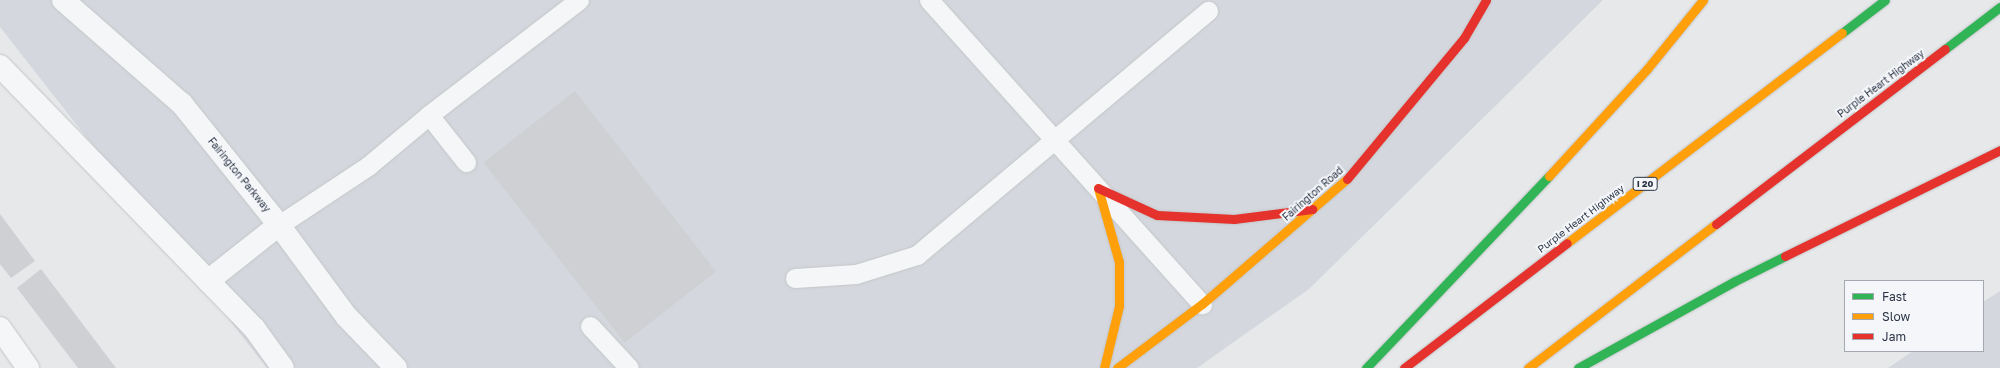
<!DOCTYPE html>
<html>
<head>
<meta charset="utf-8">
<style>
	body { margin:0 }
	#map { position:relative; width:2000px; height:368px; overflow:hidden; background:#e6e8ea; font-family:"Golos Text",sans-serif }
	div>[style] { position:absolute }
	.built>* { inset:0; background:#d4d7dd }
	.building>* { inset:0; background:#ced0d3; transform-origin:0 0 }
	.roads { filter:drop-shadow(0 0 1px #c4c6c8) drop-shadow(0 0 1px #c4c6c8) }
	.lane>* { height:19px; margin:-9.5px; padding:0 9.5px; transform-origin:9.5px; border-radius:9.5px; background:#f5f6f7 }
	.street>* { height:22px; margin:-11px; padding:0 11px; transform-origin:11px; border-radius:11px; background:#f5f6f7 }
	.fast>* { height:9px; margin:-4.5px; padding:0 4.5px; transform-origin:4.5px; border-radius:4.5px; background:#30b455 }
	.slow>* { height:9px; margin:-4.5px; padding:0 4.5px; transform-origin:4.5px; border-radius:4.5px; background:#ff9f0a }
	.jam>* { height:9px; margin:-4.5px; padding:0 4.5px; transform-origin:4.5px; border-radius:4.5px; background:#e5322d }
	span { translate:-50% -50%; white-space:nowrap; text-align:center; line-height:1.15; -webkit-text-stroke:4px #f4f6f9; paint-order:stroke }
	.shield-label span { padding:1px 3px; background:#f4f6f9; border:1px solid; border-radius:3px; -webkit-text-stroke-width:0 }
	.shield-label { font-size:9px; color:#2b3445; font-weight:700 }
	.street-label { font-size:10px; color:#2b3445 }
	.legend { position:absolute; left:1844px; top:280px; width:140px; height:72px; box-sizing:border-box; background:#f4f6f9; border:1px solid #a4a8b1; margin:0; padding:5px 7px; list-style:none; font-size:12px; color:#2b3445 }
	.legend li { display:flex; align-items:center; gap:8px; height:20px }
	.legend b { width:20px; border:1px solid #a4a8b1 }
</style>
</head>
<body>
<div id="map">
	<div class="built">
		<i style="clip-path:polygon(0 0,1603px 0,1309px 289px,1197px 368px,267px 368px,0 27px)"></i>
		<i style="clip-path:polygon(2000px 291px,2000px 368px,1888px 368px,1913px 351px,1983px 351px,1983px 302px)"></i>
	</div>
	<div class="building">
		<i style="left:575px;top:91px;width:229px;height:116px;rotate:52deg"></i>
		<i style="clip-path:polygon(0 214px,35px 261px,11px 278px,0 264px)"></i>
		<i style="clip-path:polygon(41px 269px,116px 368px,78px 368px,17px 288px)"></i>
	</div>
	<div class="roads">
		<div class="lane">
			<i style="left:929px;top:0;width:409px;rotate:48.1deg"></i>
			<i style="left:429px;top:115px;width:60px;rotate:51.8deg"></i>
			<i style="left:279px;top:225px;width:107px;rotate:-33.5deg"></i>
			<i style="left:368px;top:166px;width:80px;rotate:-39.9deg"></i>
			<i style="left:429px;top:115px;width:189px;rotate:-37.5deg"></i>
			<i style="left:795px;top:278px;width:61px;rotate:-3.8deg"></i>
			<i style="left:856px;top:274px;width:64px;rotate:-17.3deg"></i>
			<i style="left:917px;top:255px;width:380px;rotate:-40deg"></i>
			<i style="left:590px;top:326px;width:57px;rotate:47.1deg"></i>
		</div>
		<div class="street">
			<i style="left:63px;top:0;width:158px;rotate:41.2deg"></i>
			<i style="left:182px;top:104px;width:155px;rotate:51.3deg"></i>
			<i style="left:279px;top:225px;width:113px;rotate:53.6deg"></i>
			<i style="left:346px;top:316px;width:72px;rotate:46.1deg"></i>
			<i style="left:0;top:66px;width:365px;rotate:45.9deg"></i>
			<i style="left:254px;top:328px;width:49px;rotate:54.1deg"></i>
			<i style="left:208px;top:281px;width:90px;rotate:-38.3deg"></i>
			<i style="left:0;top:328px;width:49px;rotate:55deg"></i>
		</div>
		<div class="fast">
			<i style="left:1842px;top:33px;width:54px;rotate:-37.5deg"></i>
			<i style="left:1945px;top:49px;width:69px;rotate:-37.4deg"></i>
			<i style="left:1366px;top:368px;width:265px;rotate:-46.4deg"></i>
			<i style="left:1578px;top:368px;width:179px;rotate:-29deg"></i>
			<i style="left:1735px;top:281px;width:56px;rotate:-26.6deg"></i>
		</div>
		<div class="slow">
			<i style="left:1549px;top:176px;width:145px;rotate:-47.5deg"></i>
			<i style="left:1647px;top:69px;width:89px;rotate:-50.9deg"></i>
			<i style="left:1098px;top:188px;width:77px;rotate:74.2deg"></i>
			<i style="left:1119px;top:262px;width:44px;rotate:90deg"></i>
			<i style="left:1119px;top:306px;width:64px;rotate:103.6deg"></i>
			<i style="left:1567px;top:243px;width:346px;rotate:-37.4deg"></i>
			<i style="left:1117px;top:368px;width:106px;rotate:-37deg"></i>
			<i style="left:1202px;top:304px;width:191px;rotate:-40.8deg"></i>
			<i style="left:1528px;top:368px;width:237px;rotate:-37.5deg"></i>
		</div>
		<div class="jam">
			<i style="left:1347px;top:179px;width:183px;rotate:-50.3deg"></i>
			<i style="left:1464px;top:38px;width:44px;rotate:-59.9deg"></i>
			<i style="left:1098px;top:188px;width:65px;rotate:24.6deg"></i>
			<i style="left:1157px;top:215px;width:77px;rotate:3deg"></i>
			<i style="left:1234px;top:219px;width:79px;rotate:-7.3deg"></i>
			<i style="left:1716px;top:224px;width:288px;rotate:-37.4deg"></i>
			<i style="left:1785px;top:256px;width:240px;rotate:-26.2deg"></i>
			<i style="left:1404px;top:368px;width:205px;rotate:-37.5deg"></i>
		</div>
	</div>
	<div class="shield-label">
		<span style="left:1645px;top:184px">I 20</span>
	</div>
	<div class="street-label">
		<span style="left:1881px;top:84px;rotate:-37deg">Purple Heart Highway</span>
		<span style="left:239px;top:175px;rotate:51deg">Fairington Parkway</span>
		<span style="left:1313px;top:194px;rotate:-41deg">Fairington Road</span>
		<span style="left:1581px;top:219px;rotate:-37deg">Purple Heart Highway</span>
	</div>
	<ul class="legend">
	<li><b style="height:5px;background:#30b455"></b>Fast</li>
	<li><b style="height:5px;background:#ff9f0a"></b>Slow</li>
	<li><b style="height:5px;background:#e5322d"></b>Jam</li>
	</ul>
</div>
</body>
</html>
